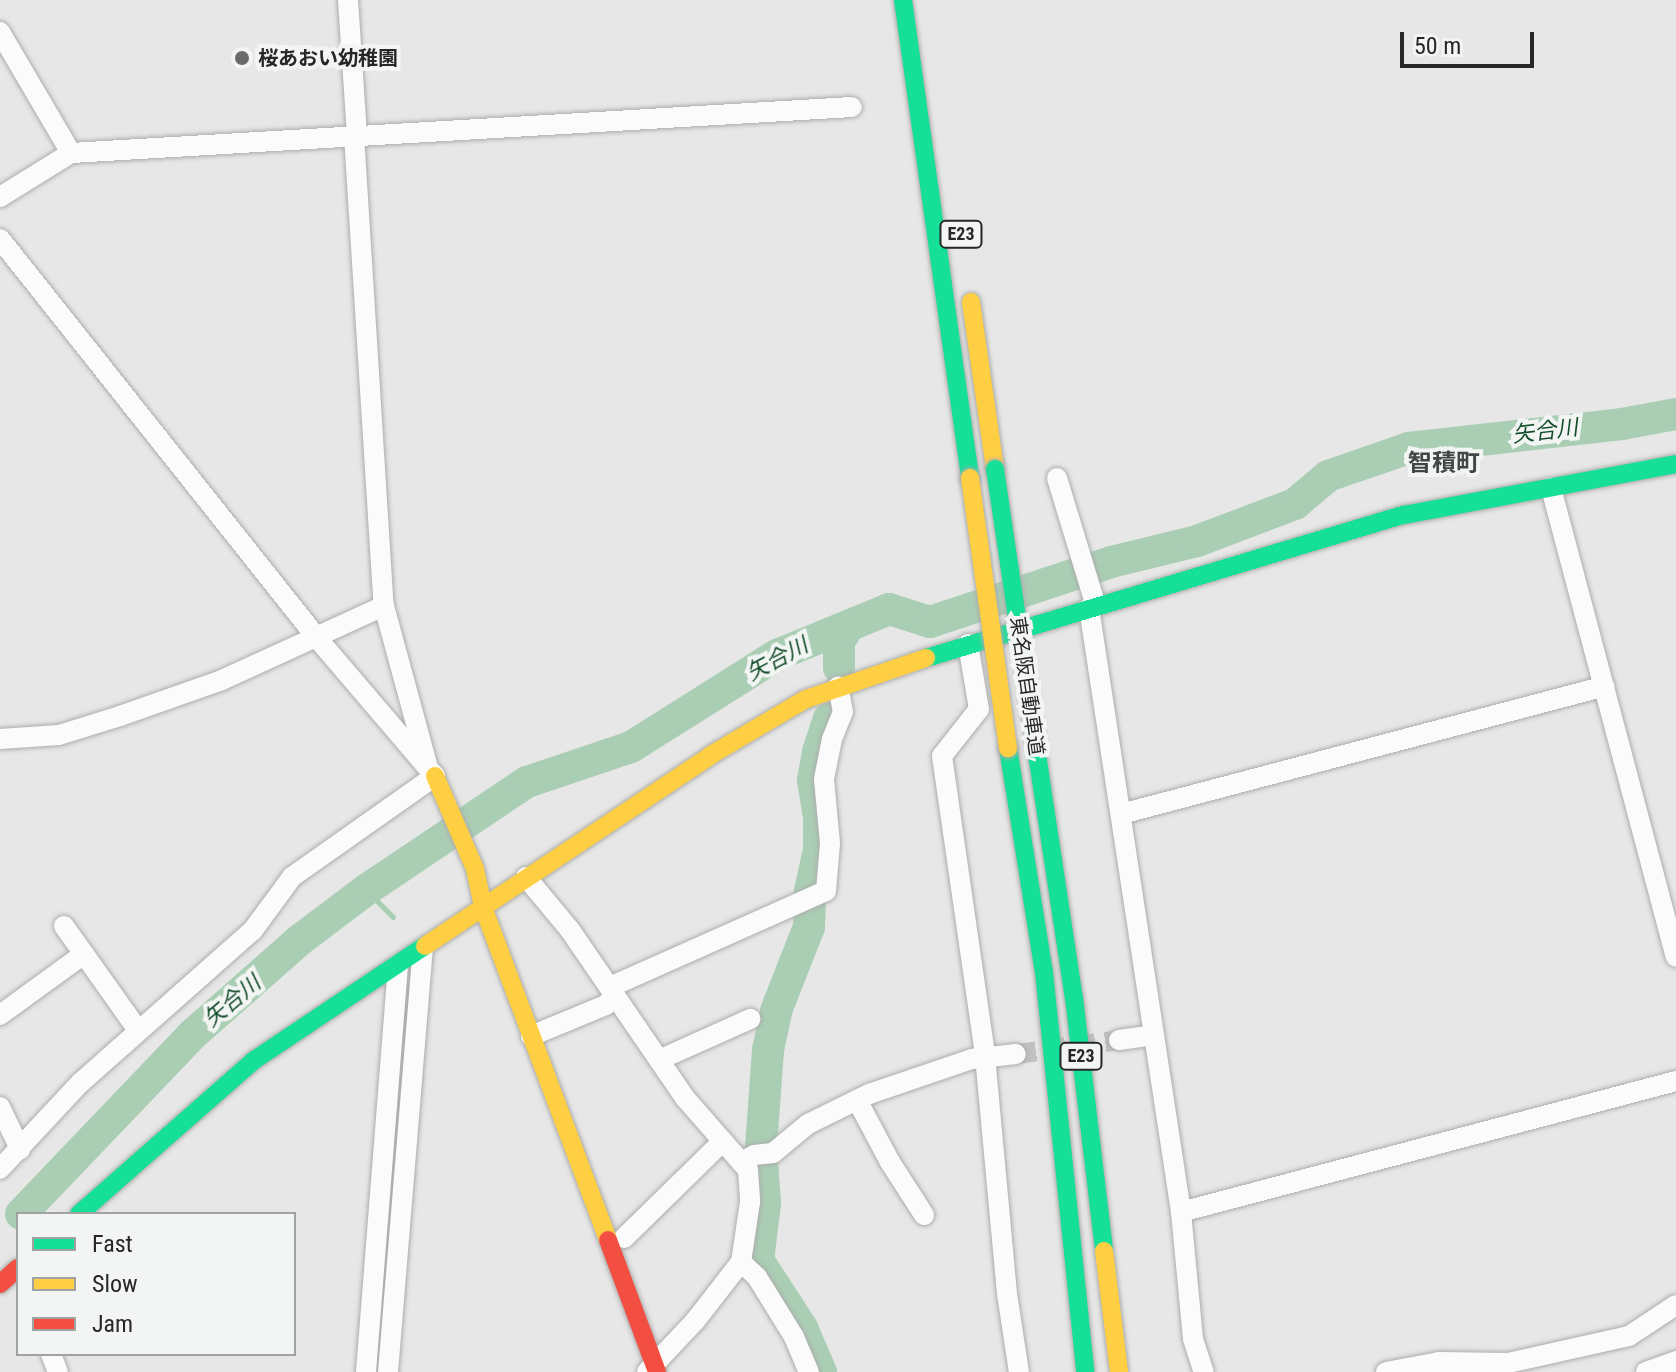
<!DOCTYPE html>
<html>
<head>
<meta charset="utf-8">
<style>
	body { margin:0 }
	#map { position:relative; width:1676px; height:1372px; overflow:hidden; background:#e6e7e6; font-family:"Roboto Condensed","Noto Sans JP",sans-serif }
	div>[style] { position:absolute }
	.stream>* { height:5px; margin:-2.5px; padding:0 2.5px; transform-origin:2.5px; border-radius:2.5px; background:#aaceb4 }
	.river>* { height:32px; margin:-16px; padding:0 16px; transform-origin:16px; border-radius:16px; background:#aaceb4 }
	.street-tunnel>* { height:20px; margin-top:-10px; transform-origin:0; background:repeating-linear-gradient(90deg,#c0c1c0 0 20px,transparent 0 30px) }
	.roads { filter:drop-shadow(0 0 2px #acadac) drop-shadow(0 0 2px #acadac) }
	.street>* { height:20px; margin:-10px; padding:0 10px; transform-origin:10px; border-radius:10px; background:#fbfbfb }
	.fast>* { height:18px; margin:-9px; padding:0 9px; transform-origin:9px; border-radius:9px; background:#16e098 }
	.slow>* { height:18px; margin:-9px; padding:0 9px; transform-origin:9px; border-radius:9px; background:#ffcf43 }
	.jam>* { height:18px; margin:-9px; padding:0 9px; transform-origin:9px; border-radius:9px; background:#f24e42 }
	.bridges { filter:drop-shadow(0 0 2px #acadac) drop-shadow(0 0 2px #acadac) }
	.fast-bridge>* { height:18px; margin:-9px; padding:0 9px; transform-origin:9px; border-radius:9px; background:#16e098 }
	.slow-bridge>* { height:18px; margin:-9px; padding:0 9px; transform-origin:9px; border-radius:9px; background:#ffcf43 }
	.dots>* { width:22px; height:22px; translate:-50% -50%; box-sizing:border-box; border:4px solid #f2f5f3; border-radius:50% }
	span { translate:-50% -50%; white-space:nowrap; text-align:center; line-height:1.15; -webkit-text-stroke:8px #f2f5f3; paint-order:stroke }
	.shield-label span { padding:2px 6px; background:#f2f5f3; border:2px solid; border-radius:6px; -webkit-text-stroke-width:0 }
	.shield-label { font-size:18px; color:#262726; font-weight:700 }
	.poi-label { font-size:20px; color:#262726; font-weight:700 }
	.left { translate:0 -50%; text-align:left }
	.street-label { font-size:20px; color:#262726 }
	.water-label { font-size:22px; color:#134c2a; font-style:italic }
	.quarter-label { font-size:24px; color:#434644; font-weight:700 }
	.legend { position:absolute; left:16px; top:1212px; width:280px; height:144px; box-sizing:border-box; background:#f2f5f3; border:2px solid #a0a3a1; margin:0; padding:10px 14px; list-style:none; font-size:24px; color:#262726 }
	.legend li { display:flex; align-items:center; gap:16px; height:40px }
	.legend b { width:40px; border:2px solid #a0a3a1 }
	.scale { position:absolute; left:1400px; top:32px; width:134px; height:36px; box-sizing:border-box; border:4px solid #262726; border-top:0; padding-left:10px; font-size:24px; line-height:28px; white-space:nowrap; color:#262726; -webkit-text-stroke:6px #f2f5f3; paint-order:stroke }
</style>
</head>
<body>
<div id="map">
	<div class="stream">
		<i style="left:366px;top:890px;width:38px;rotate:45deg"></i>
		<i style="left:385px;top:1287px;width:302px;rotate:-85.8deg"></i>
	</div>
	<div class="river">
		<i style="left:839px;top:668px;width:27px;rotate:-90deg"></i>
		<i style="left:839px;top:641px;width:18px;rotate:-56deg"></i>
		<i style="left:21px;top:1214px;width:248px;rotate:-46.3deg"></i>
		<i style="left:192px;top:1035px;width:145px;rotate:-41.4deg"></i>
		<i style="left:301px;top:939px;width:81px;rotate:-37deg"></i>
		<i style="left:366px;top:890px;width:194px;rotate:-33.9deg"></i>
		<i style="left:527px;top:782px;width:110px;rotate:-18.6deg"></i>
		<i style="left:631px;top:747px;width:173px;rotate:-32.2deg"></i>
		<i style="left:777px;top:655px;width:121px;rotate:-22.3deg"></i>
		<i style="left:889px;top:609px;width:43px;rotate:17.6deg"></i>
		<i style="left:930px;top:622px;width:191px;rotate:-18.3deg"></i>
		<i style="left:1111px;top:562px;width:89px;rotate:-13.7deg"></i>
		<i style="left:1197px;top:541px;width:105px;rotate:-20.7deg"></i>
		<i style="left:1295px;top:504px;width:43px;rotate:-40.3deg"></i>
		<i style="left:1328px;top:476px;width:86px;rotate:-19.1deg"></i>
		<i style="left:1409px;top:448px;width:214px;rotate:-6.4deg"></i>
		<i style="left:1622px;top:424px;width:55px;rotate:-10.5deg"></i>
		<i style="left:821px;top:1372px;width:48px;rotate:-113.4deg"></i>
		<i style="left:802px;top:1328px;width:81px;rotate:-122.9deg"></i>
		<i style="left:758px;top:1260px;width:56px;rotate:-82.9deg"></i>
		<i style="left:765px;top:1204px;width:58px;rotate:-93.9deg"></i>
		<i style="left:761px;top:1146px;width:96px;rotate:-85.8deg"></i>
		<i style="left:768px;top:1050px;width:40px;rotate:-78deg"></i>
		<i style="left:776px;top:1011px;width:90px;rotate:-68.6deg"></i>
		<i style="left:809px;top:927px;width:36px;rotate:-88deg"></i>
		<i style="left:810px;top:891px;width:42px;rotate:-77.6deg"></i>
		<i style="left:819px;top:850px;width:32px;rotate:-90deg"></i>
		<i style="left:819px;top:818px;width:38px;rotate:-99deg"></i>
		<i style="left:813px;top:780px;width:28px;rotate:-80deg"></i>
		<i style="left:818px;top:752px;width:35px;rotate:-72deg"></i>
	</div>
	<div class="street-tunnel">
		<i style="left:1016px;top:1054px;width:104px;rotate:-7.7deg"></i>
	</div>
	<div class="roads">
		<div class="street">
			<i style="left:348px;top:0;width:134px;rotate:86.2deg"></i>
			<i style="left:0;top:32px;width:140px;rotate:59.6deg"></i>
			<i style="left:354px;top:135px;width:472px;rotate:86.4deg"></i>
			<i style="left:384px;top:606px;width:164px;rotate:74.8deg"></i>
			<i style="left:0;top:197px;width:84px;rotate:-31.8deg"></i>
			<i style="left:71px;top:153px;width:782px;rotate:-3.37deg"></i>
			<i style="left:0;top:239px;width:510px;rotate:51.53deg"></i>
			<i style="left:317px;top:638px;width:182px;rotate:49.5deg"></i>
			<i style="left:435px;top:776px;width:175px;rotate:144.8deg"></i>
			<i style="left:292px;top:877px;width:66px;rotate:126.3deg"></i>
			<i style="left:253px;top:930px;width:230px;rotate:138.5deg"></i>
			<i style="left:81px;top:1082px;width:119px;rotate:133deg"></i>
			<i style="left:1057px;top:478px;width:134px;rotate:73.1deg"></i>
			<i style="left:1551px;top:488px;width:485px;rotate:75.1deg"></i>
			<i style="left:1089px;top:608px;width:611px;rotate:81.34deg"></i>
			<i style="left:1181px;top:1212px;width:512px;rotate:-14.82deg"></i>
			<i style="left:968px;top:644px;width:66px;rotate:80.4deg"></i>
			<i style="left:979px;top:709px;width:60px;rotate:128.2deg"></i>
			<i style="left:942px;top:756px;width:303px;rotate:81.8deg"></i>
			<i style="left:985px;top:1056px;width:239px;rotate:84.7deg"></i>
			<i style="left:1007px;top:1294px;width:79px;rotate:81.3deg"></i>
			<i style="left:0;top:739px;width:59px;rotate:-3.9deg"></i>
			<i style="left:59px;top:735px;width:64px;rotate:-17.3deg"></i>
			<i style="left:120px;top:716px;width:108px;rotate:-19.4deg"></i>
			<i style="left:222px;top:680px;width:178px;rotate:-24.6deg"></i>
			<i style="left:1121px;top:814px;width:500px;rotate:-14.8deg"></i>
			<i style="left:526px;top:877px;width:69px;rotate:50.3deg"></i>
			<i style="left:570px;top:930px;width:204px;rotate:55.6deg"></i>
			<i style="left:685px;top:1098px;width:96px;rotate:48.8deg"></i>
			<i style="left:748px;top:1170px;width:32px;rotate:86deg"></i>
			<i style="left:750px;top:1202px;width:61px;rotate:98.5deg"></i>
			<i style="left:741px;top:1262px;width:75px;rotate:127.9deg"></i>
			<i style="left:695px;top:1321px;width:70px;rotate:133.3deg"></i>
			<i style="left:64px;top:926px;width:128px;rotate:54.6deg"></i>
			<i style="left:610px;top:987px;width:236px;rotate:-24deg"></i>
			<i style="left:826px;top:891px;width:48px;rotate:-85.2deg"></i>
			<i style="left:830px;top:843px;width:64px;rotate:-95.4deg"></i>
			<i style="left:824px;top:779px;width:41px;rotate:-78.7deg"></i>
			<i style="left:832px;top:739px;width:29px;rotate:-68deg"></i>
			<i style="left:843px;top:712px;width:26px;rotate:-101deg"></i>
			<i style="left:0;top:1015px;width:104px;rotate:-36deg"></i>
			<i style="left:531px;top:1036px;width:81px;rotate:-22.5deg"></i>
			<i style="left:606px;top:1005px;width:13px;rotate:-48deg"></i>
			<i style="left:1119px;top:1040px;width:35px;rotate:-8deg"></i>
			<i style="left:661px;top:1059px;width:98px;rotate:-24.2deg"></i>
			<i style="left:857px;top:1100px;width:70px;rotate:62deg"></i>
			<i style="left:890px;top:1162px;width:63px;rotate:57.3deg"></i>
			<i style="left:0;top:1107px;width:47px;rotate:64.5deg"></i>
			<i style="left:741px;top:1162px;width:15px;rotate:-28deg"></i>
			<i style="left:754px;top:1155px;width:19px;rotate:-6deg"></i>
			<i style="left:773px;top:1153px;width:45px;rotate:-39.6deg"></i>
			<i style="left:808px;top:1124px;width:68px;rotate:-26.2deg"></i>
			<i style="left:869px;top:1094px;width:109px;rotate:-18.8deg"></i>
			<i style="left:972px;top:1059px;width:44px;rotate:-6.5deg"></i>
			<i style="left:1181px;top:1212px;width:128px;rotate:84.6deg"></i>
			<i style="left:1193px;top:1339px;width:35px;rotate:72deg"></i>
			<i style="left:624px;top:1238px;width:137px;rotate:-44.4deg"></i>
			<i style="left:741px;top:1262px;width:22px;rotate:43deg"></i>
			<i style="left:757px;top:1277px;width:70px;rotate:58.3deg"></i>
			<i style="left:794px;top:1337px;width:38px;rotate:67deg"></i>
			<i style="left:51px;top:1354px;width:19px;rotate:69deg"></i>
			<i style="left:366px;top:1372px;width:407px;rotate:-85.5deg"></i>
			<i style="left:388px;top:1372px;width:425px;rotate:-85.3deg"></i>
			<i style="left:1386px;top:1372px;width:54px;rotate:-10.7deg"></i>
			<i style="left:1439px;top:1362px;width:69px;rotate:0.8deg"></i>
			<i style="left:1508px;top:1363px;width:124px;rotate:-12.6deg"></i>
			<i style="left:1629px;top:1336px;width:56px;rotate:-33.4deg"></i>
			<i style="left:1646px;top:1372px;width:32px;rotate:-20deg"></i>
		</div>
		<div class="fast">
			<i style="left:903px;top:0;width:483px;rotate:82deg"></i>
			<i style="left:926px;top:658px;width:499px;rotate:-16.7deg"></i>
			<i style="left:1404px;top:515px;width:277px;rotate:-10.6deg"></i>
			<i style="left:1035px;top:741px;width:260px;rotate:81.4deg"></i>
			<i style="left:1074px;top:998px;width:255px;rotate:83.2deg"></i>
			<i style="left:1008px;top:748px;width:227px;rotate:80.9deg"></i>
			<i style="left:1044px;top:972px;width:402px;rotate:84.1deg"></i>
			<i style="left:79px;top:1214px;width:232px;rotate:-41.3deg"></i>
			<i style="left:253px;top:1061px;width:207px;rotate:-33.8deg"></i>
		</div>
		<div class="slow">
			<i style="left:971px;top:302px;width:169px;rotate:81.8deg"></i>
			<i style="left:435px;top:776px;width:101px;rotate:66.7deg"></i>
			<i style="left:475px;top:869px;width:39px;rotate:78deg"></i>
			<i style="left:483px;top:907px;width:356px;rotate:69.4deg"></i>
			<i style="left:425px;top:946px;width:344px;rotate:-33.7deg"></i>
			<i style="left:711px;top:755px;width:110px;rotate:-30.5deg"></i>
			<i style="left:806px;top:699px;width:127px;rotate:-18.9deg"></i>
			<i style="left:1104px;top:1251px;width:122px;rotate:82.9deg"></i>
		</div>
		<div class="jam">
			<i style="left:608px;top:1240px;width:141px;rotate:69.6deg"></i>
			<i style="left:0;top:1284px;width:24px;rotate:-42deg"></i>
		</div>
	</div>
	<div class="bridges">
		<div class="fast-bridge">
			<i style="left:995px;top:469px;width:275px;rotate:81.6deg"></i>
		</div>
		<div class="slow-bridge">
			<i style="left:970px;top:478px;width:273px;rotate:82deg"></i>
		</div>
	</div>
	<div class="dots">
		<i style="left:242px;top:58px;background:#696a69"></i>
	</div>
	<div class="shield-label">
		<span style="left:961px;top:234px">E23</span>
		<span style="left:1081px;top:1056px">E23</span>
	</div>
	<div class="poi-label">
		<span class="left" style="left:258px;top:58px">桜あおい幼稚園</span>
	</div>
	<div class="street-label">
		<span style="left:1027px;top:686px;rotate:82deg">東名阪自動車道</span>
	</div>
	<div class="water-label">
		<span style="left:1545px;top:431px;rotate:-7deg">矢合川</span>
		<span style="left:777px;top:659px;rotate:-28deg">矢合川</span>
		<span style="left:232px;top:1001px;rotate:-40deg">矢合川</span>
	</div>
	<div class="quarter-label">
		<span style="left:1444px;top:464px">智積町</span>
	</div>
	<ul class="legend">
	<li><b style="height:10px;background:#16e098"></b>Fast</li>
	<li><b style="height:10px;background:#ffcf43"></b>Slow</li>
	<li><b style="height:10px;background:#f24e42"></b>Jam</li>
	</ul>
	<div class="scale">50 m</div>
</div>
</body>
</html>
